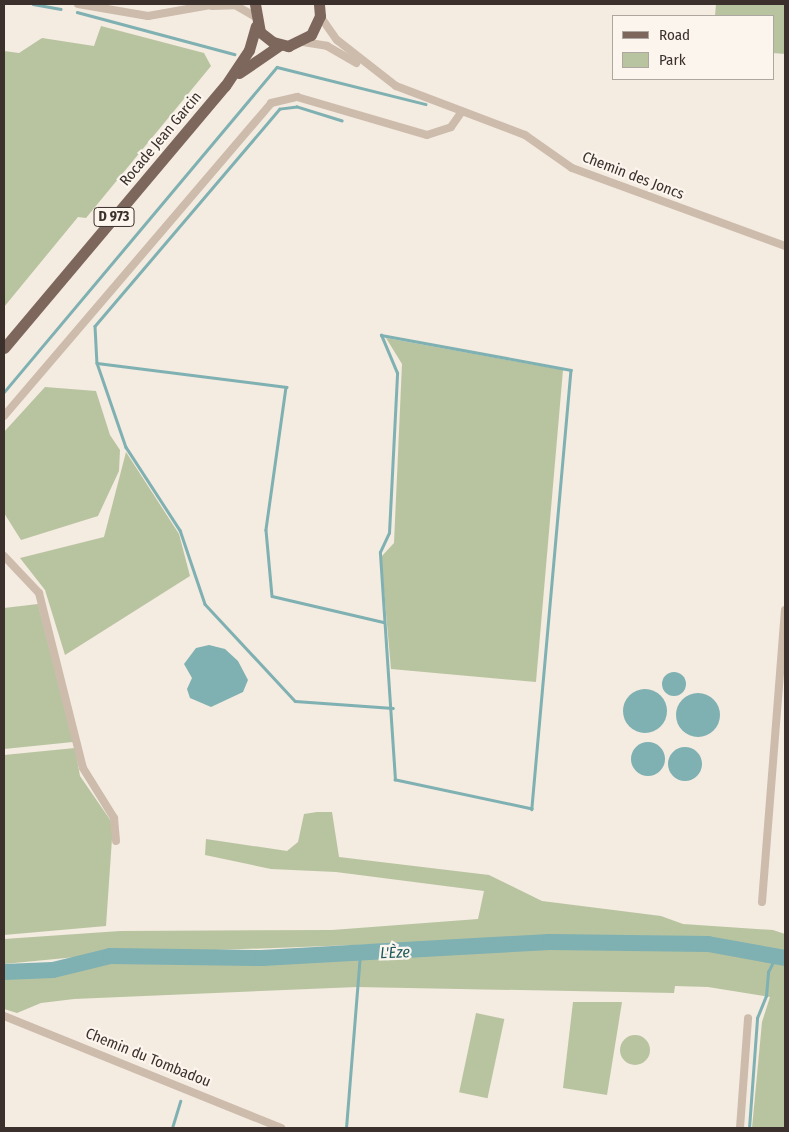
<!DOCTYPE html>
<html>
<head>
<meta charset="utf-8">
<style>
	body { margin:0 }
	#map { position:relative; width:789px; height:1132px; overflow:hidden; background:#f4ebe1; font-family:"Fira Sans Condensed",sans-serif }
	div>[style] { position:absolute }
	.green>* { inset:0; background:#b8c4a0; transform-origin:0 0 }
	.round { border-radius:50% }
	.water>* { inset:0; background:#7fb0b2 }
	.stream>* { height:2.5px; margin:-1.25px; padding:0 1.25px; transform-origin:1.25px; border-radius:1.25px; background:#7fb0b2 }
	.river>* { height:16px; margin:-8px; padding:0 8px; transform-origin:8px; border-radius:8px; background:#7fb0b2 }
	.minor>* { height:8px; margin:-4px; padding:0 4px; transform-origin:4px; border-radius:4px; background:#cdbbac }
	.primary>* { height:11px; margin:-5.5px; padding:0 5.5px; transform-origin:5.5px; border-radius:5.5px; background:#7d675c }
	span { translate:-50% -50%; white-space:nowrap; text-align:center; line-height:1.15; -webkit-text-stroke:4.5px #fbf5ee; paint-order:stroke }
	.shield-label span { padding:1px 4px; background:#fbf5ee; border:1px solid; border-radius:4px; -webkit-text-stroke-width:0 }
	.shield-label { font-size:14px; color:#3b302b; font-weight:700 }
	.street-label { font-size:15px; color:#3b302b }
	.water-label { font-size:16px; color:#1f5a5e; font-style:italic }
	.frame { position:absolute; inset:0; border:5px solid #3b302b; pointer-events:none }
	.legend { position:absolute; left:612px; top:15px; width:162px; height:65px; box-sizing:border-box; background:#fbf5ee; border:1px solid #aea6a0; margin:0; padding:6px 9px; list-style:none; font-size:15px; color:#3b302b }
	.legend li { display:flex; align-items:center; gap:10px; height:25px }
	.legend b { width:25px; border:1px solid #aea6a0 }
</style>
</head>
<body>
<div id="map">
	<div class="green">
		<i style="clip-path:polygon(716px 4px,785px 4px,785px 54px,773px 53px,773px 16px,715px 16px)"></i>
		<i style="clip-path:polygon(101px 26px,204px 53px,211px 66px,86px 218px,78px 217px,4px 307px,4px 51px,19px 53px,42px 38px,94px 46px)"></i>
		<i style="clip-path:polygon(386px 338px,563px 370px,536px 682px,391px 669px,381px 557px,394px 543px,402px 364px)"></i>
		<i style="clip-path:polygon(45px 387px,96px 391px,110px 435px,120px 450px,119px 471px,98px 516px,21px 540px,4px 513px,4px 432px)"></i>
		<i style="clip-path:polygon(126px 452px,179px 534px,190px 576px,65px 655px,45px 590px,20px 558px,104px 537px)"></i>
		<i style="clip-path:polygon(38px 604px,73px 742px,4px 749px,4px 608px)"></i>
		<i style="clip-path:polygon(75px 748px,80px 776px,113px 824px,106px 926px,4px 935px,4px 755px)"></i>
		<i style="clip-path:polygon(317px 812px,332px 812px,339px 857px,489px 875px,542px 901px,661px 916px,683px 924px,773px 930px,785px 934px,785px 955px,736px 942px,572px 937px,107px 954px,4px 964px,4px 939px,120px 931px,332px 930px,478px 919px,484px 891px,336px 872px,271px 869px,205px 855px,206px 839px,287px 851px,298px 842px,304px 814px)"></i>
		<i style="clip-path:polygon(649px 944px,737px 951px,785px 961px,785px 1128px,752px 1128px,762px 1022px,770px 997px,708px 987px,675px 986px,674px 993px,357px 987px,74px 999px,41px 1003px,17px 1013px,4px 1009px,4px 977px,70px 973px,112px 959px,271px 962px)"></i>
		<i style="clip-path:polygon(573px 1002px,622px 1002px,607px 1095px,563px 1088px)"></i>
		<i style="left:476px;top:1013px;width:29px;height:81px;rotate:12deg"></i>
		<i class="round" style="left:620px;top:1035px;width:30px;height:30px"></i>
	</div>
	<div class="water">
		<i style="clip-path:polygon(209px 645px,225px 649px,238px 661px,248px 680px,243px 692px,211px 707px,190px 698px,187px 689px,192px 678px,184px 664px,196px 648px)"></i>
		<i class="round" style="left:662px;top:672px;width:24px;height:24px"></i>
		<i class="round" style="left:623px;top:689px;width:44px;height:44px"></i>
		<i class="round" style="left:676px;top:693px;width:44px;height:44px"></i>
		<i class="round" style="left:631px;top:742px;width:34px;height:34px"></i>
		<i class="round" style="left:668px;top:747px;width:34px;height:34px"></i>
	</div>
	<div class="stream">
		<i style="left:33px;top:4px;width:28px;rotate:10deg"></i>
		<i style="left:77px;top:12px;width:163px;rotate:15deg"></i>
		<i style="left:342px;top:121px;width:47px;rotate:-162.7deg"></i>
		<i style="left:297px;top:107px;width:17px;rotate:173deg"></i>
		<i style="left:280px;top:109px;width:285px;rotate:130.4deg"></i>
		<i style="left:95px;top:326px;width:37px;rotate:87deg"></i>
		<i style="left:97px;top:363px;width:191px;rotate:7.2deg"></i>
		<i style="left:286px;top:387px;width:144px;rotate:98deg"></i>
		<i style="left:266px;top:530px;width:66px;rotate:84.8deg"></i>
		<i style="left:272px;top:596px;width:115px;rotate:13.1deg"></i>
		<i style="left:381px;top:335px;width:193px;rotate:10.4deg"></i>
		<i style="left:571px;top:370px;width:441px;rotate:95.1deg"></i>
		<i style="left:532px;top:809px;width:140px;rotate:-168deg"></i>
		<i style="left:395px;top:780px;width:228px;rotate:-93.8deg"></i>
		<i style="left:380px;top:552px;width:21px;rotate:-65deg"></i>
		<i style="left:389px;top:533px;width:160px;rotate:-87.1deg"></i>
		<i style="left:397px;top:373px;width:41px;rotate:-112.8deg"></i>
		<i style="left:97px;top:363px;width:89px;rotate:71deg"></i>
		<i style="left:126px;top:447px;width:99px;rotate:57deg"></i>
		<i style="left:180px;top:530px;width:78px;rotate:71.3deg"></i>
		<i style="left:205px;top:604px;width:132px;rotate:47.1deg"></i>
		<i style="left:295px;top:701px;width:98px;rotate:4.1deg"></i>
		<i style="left:4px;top:392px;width:424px;rotate:-50deg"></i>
		<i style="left:277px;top:67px;width:153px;rotate:14deg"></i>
		<i style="left:172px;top:1128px;width:28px;rotate:-73deg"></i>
		<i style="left:346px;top:1128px;width:175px;rotate:-85.4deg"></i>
		<i style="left:749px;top:1128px;width:110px;rotate:-85.8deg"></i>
		<i style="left:757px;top:1018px;width:24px;rotate:-68deg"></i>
		<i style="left:766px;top:996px;width:24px;rotate:-85deg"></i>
		<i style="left:768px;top:972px;width:20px;rotate:-63deg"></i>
	</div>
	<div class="river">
		<i style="left:4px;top:972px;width:49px;rotate:-2.3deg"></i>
		<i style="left:53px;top:970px;width:59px;rotate:-13.8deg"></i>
		<i style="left:110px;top:956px;width:152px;rotate:0.8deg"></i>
		<i style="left:262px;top:958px;width:288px;rotate:-3.2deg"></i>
		<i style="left:550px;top:942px;width:158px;rotate:0.7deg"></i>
		<i style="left:708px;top:944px;width:78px;rotate:10.3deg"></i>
	</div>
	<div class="minor">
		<i style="left:78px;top:4px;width:71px;rotate:9.7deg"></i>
		<i style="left:148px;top:16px;width:69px;rotate:-10deg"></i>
		<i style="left:212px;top:6px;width:23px;rotate:-2deg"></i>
		<i style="left:235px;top:5px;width:22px;rotate:30deg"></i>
		<i style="left:320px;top:16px;width:29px;rotate:55deg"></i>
		<i style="left:337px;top:40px;width:75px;rotate:37.9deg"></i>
		<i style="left:396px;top:86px;width:138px;rotate:20.8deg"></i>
		<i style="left:525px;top:135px;width:57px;rotate:35.1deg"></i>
		<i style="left:572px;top:168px;width:227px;rotate:20.1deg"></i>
		<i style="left:303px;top:42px;width:24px;rotate:9deg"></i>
		<i style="left:327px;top:46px;width:34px;rotate:30deg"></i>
		<i style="left:4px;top:416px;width:411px;rotate:-49.5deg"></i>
		<i style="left:271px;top:103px;width:27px;rotate:-13deg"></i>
		<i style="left:297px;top:97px;width:135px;rotate:16.3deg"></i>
		<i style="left:427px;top:135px;width:25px;rotate:-18deg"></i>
		<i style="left:451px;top:127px;width:19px;rotate:-55deg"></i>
		<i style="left:4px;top:556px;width:51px;rotate:46.6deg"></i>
		<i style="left:39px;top:593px;width:180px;rotate:75.9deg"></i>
		<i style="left:83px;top:768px;width:59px;rotate:58.2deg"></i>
		<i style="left:114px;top:818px;width:23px;rotate:85deg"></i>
		<i style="left:762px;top:902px;width:293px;rotate:-85.5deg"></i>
		<i style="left:4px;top:1016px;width:299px;rotate:22deg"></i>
		<i style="left:740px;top:1128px;width:110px;rotate:-85.8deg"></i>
	</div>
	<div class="primary">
		<i style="left:255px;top:4px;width:28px;rotate:80deg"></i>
		<i style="left:260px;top:32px;width:16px;rotate:38deg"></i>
		<i style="left:273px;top:42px;width:16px;rotate:15deg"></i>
		<i style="left:288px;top:46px;width:25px;rotate:-26deg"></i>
		<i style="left:311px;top:35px;width:21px;rotate:-65deg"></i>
		<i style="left:320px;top:16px;width:12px;rotate:-95deg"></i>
		<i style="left:239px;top:73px;width:50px;rotate:-34.3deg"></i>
		<i style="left:4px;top:348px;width:343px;rotate:-49.9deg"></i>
		<i style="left:225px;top:86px;width:43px;rotate:-56.3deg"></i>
		<i style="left:249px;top:50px;width:25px;rotate:-74deg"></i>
	</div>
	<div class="shield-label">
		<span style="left:114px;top:217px">D 973</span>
	</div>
	<div class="street-label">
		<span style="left:161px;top:139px;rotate:-50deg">Rocade Jean Garcin</span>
		<span style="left:633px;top:176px;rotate:21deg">Chemin des Joncs</span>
		<span style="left:148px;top:1058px;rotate:22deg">Chemin du Tombadou</span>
	</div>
	<div class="water-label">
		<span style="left:395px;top:953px;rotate:-2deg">L'Èze</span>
	</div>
	<div class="frame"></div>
	<ul class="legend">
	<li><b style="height:6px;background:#7d675c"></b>Road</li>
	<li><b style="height:14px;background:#b8c4a0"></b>Park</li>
	</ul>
</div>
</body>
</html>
